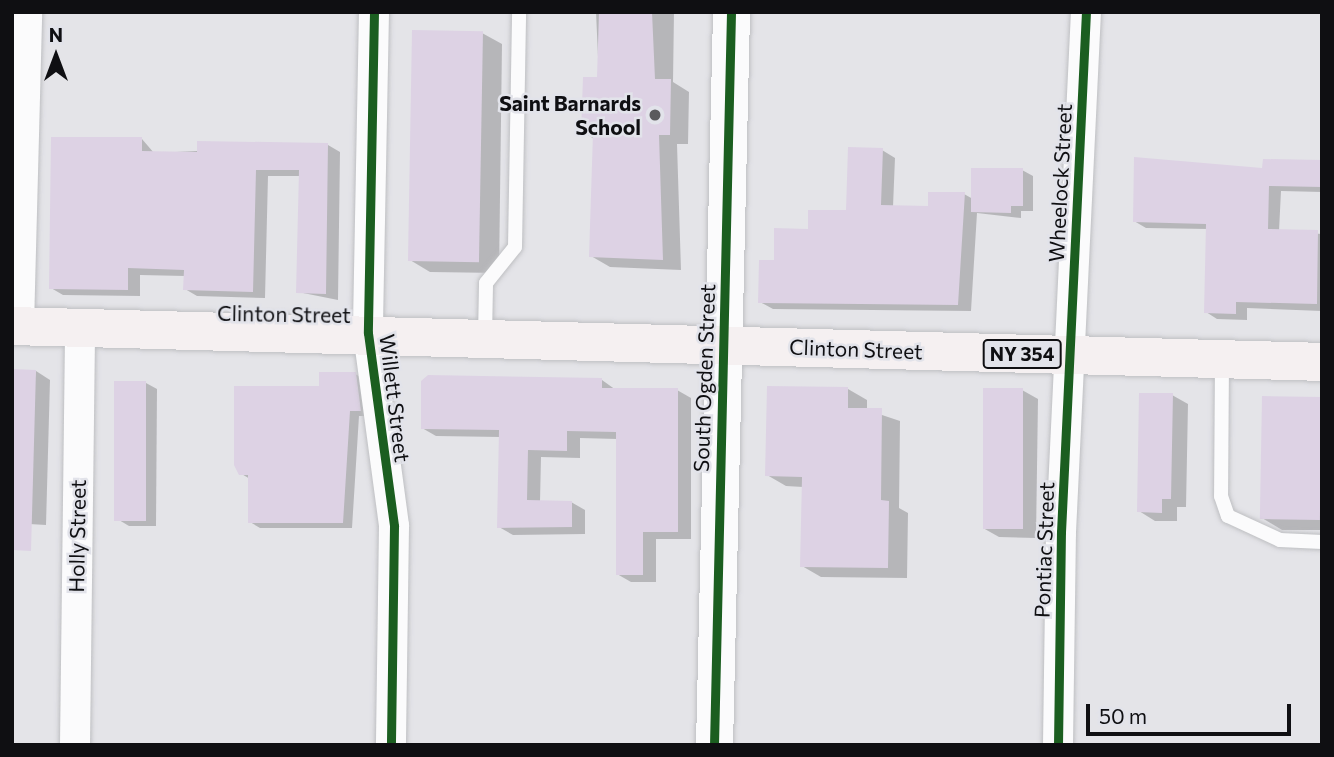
<!DOCTYPE html>
<html>
<head>
<meta charset="utf-8">
<style>
	body { margin:0 }
	#map { position:relative; width:1334px; height:757px; overflow:hidden; background:#e4e4e8; font-family:Commissioner,sans-serif }
	div>[style] { position:absolute }
	.shadow>* { inset:0; background:#0003 }
	.building>* { inset:0; background:#ddd2e4; transform-origin:0 0 }
	.roads { filter:drop-shadow(0 0 2px #bebfc2) drop-shadow(0 0 2px #bebfc2) }
	.service>* { height:14px; margin:-7px; padding:0 7px; transform-origin:7px; border-radius:7px; background:#fbfbfc }
	.minor>* { height:30px; margin:-15px; padding:0 15px; transform-origin:15px; border-radius:15px; background:#fbfbfc }
	.tertiary>* { height:37px; margin:-18.5px; padding:0 18.5px; transform-origin:18.5px; border-radius:18.5px; background:#fbfbfc }
	.primary>* { height:38px; margin:-19px; padding:0 19px; transform-origin:19px; border-radius:19px; background:#f5f0f1 }
	.cycleway>* { height:9px; margin:-4.5px; padding:0 4.5px; transform-origin:4.5px; border-radius:4.5px; background:#1b5e20 }
	.dots>* { width:19px; height:19px; translate:-50% -50%; box-sizing:border-box; border:4px solid #e2e3ea; border-radius:50% }
	span { translate:-50% -50%; white-space:nowrap; text-align:center; line-height:1.15; -webkit-text-stroke:5px #e2e3ea; paint-order:stroke }
	.shield-label span { padding:2px 5px; background:#e2e3ea; border:2px solid; border-radius:5px; -webkit-text-stroke-width:0 }
	.shield-label { font-size:19px; color:#0f0f12; font-weight:700 }
	.poi-label { font-size:21px; color:#0f0f12; font-weight:700 }
	.right { translate:-100% -50%; text-align:right }
	.street-label { font-size:21px; color:#0f0f12 }
	.frame { position:absolute; inset:0; border:14px solid #0f0f12; pointer-events:none }
	.north { position:absolute; left:21px; top:21px; width:70px; height:70px; -webkit-text-stroke:5px #e2e3ea; paint-order:stroke; rotate:0deg; font-size:19px; font-weight:700; line-height:28px; text-align:center; color:#0f0f12 }
	.north::after { content:''; display:block; margin:auto; width:24px; height:32px; background:#0f0f12; clip-path:polygon(50% 0,100% 100%,50% 72%,0 100%) }
	.scale { position:absolute; left:1086px; top:704px; width:205px; height:32px; box-sizing:border-box; border:4px solid #0f0f12; border-top:0; padding-left:9px; font-size:21px; line-height:24px; white-space:nowrap; color:#0f0f12; -webkit-text-stroke:5px #e2e3ea; paint-order:stroke }
</style>
</head>
<body>
<div id="map">
	<div class="shadow">
		<i style="clip-path:polygon(596px 12px,674px 12px,673px 82px,689px 92px,688px 144px,677px 144px,681px 270px,610px 267px,591px 256px,594px 139px,583px 132px,599px 79px)"></i>
		<i style="clip-path:polygon(482px 33px,502px 44px,499px 273px,430px 272px,410px 260px)"></i>
		<i style="clip-path:polygon(142px 139px,154px 153px,328px 145px,340px 152px,338px 300px,298px 292px,301px 176px,268px 176px,265px 298px,197px 296px,185px 289px,185px 276px,140px 275px,140px 296px,63px 295px,51px 288px)"></i>
		<i style="clip-path:polygon(882px 150px,895px 158px,893px 207px,929px 208px,964px 194px,973px 199px,1022px 170px,1033px 176px,1033px 211px,1021px 211px,1021px 218px,977px 213px,971px 311px,773px 309px,760px 302px,775px 261px,809px 230px,847px 212px)"></i>
		<i style="clip-path:polygon(1322px 161px,1322px 192px,1281px 191px,1279px 231px,1322px 234px,1322px 311px,1247px 308px,1247px 320px,1217px 319px,1206px 312px,1208px 229px,1146px 228px,1134px 221px,1264px 170px)"></i>
		<i style="clip-path:polygon(36px 371px,50px 380px,46px 525px,12px 523px)"></i>
		<i style="clip-path:polygon(355px 374px,365px 379px,370px 416px,359px 416px,352px 528px,260px 528px,250px 522px,250px 479px,240px 473px,320px 387px)"></i>
		<i style="clip-path:polygon(602px 380px,616px 390px,677px 390px,691px 398px,691px 539px,656px 539px,656px 582px,631px 582px,617px 574px,617px 439px,580px 438px,580px 458px,541px 457px,540px 502px,571px 502px,585px 510px,585px 534px,513px 535px,499px 527px,500px 437px,436px 436px,422px 428px)"></i>
		<i style="clip-path:polygon(146px 383px,157px 389px,156px 526px,129px 526px,119px 520px)"></i>
		<i style="clip-path:polygon(848px 389px,867px 400px,867px 410px,900px 421px,899px 508px,908px 513px,907px 578px,821px 577px,802px 566px,803px 487px,786px 486px,767px 475px)"></i>
		<i style="clip-path:polygon(1022px 390px,1038px 399px,1036px 538px,999px 537px,983px 528px)"></i>
		<i style="clip-path:polygon(1172px 395px,1188px 404px,1186px 507px,1177px 507px,1177px 521px,1155px 521px,1139px 511px)"></i>
		<i style="clip-path:polygon(1322px 398px,1322px 530px,1282px 530px,1262px 518px)"></i>
	</div>
	<div class="building">
		<i style="clip-path:polygon(599px 12px,652px 12px,655px 79px,671px 79px,670px 135px,659px 135px,663px 260px,589px 257px,593px 133px,581px 133px,583px 77px,597px 77px)"></i>
		<i style="left:412px;top:30px;width:71px;height:231px;rotate:1deg"></i>
		<i style="clip-path:polygon(51px 137px,142px 137px,142px 151px,197px 152px,197px 141px,328px 143px,326px 294px,296px 293px,299px 170px,256px 170px,253px 292px,183px 290px,184px 270px,128px 268px,128px 290px,49px 289px)"></i>
		<i style="clip-path:polygon(848px 147px,883px 148px,881px 205px,928px 206px,928px 192px,965px 192px,958px 305px,758px 303px,759px 260px,774px 260px,774px 228px,808px 229px,808px 210px,846px 210px)"></i>
		<i style="clip-path:polygon(1134px 157px,1262px 168px,1263px 159px,1322px 160px,1322px 187px,1269px 186px,1268px 229px,1318px 230px,1317px 304px,1236px 302px,1236px 314px,1204px 313px,1206px 224px,1133px 222px)"></i>
		<i style="clip-path:polygon(971px 168px,1023px 168px,1023px 206px,1011px 206px,1011px 213px,971px 212px)"></i>
		<i style="clip-path:polygon(12px 369px,36px 370px,31px 551px,12px 550px)"></i>
		<i style="clip-path:polygon(319px 372px,356px 372px,361px 411px,350px 411px,343px 523px,248px 523px,248px 475px,239px 475px,234px 465px,234px 386px,319px 386px)"></i>
		<i style="clip-path:polygon(428px 375px,602px 378px,602px 388px,678px 388px,678px 532px,643px 532px,643px 575px,616px 575px,616px 432px,567px 431px,567px 451px,528px 450px,527px 500px,572px 501px,572px 527px,497px 528px,499px 430px,421px 429px,421px 381px)"></i>
		<i style="left:114px;top:381px;width:32px;height:140px"></i>
		<i style="clip-path:polygon(767px 386px,848px 387px,848px 408px,882px 408px,881px 500px,889px 501px,888px 568px,800px 567px,802px 477px,765px 476px)"></i>
		<i style="left:983px;top:388px;width:40px;height:141px"></i>
		<i style="clip-path:polygon(1139px 393px,1173px 393px,1171px 499px,1162px 499px,1162px 513px,1137px 512px)"></i>
		<i style="left:1262px;top:396px;width:60px;height:123px;rotate:1deg"></i>
	</div>
	<div class="roads">
		<div class="service">
			<i style="left:485px;top:337px;width:54px;rotate:-88.9deg"></i>
			<i style="left:486px;top:283px;width:46px;rotate:-51.1deg"></i>
			<i style="left:515px;top:247px;width:235px;rotate:-89deg"></i>
			<i style="left:1222px;top:361px;width:135px;rotate:90.4deg"></i>
			<i style="left:1221px;top:496px;width:21px;rotate:71deg"></i>
			<i style="left:1228px;top:516px;width:57px;rotate:24.8deg"></i>
			<i style="left:1280px;top:540px;width:42px;rotate:2.7deg"></i>
		</div>
		<div class="minor">
			<i style="left:374px;top:12px;width:321px;rotate:91.1deg"></i>
			<i style="left:368px;top:333px;width:195px;rotate:82.3deg"></i>
			<i style="left:394px;top:526px;width:219px;rotate:90.8deg"></i>
			<i style="left:19px;top:326px;width:314px;rotate:-88.5deg"></i>
			<i style="left:75px;top:745px;width:417px;rotate:-89.3deg"></i>
			<i style="left:1058px;top:745px;width:213px;rotate:-89.2deg"></i>
			<i style="left:1061px;top:532px;width:521px;rotate:-87.25deg"></i>
		</div>
		<div class="tertiary">
			<i style="left:714px;top:745px;width:733px;rotate:-88.67deg"></i>
		</div>
		<div class="primary">
			<i style="left:12px;top:326px;width:1310px;rotate:1.57deg"></i>
		</div>
	</div>
	<div class="cycleway">
		<i style="left:374px;top:12px;width:321px;rotate:91.1deg"></i>
		<i style="left:368px;top:333px;width:195px;rotate:82.3deg"></i>
		<i style="left:394px;top:526px;width:219px;rotate:90.8deg"></i>
		<i style="left:714px;top:745px;width:733px;rotate:-88.67deg"></i>
		<i style="left:1058px;top:745px;width:213px;rotate:-89.2deg"></i>
		<i style="left:1061px;top:532px;width:521px;rotate:-87.25deg"></i>
	</div>
	<div class="dots">
		<i style="left:655px;top:115px;background:#5a5a5d"></i>
	</div>
	<div class="shield-label">
		<span style="left:1022px;top:354px">NY 354</span>
	</div>
	<div class="poi-label">
		<span class="right" style="left:641px;top:115px">Saint Barnards<br>School</span>
	</div>
	<div class="street-label">
		<span style="left:1060px;top:183px;rotate:-87deg">Wheelock Street</span>
		<span style="left:284px;top:314px;rotate:1deg">Clinton Street</span>
		<span style="left:856px;top:349px;rotate:2deg">Clinton Street</span>
		<span style="left:704px;top:378px;rotate:-88deg">South Ogden Street</span>
		<span style="left:395px;top:398px;rotate:83deg">Willett Street</span>
		<span style="left:77px;top:536px;rotate:-89deg">Holly Street</span>
		<span style="left:1044px;top:550px;rotate:-88deg">Pontiac Street</span>
	</div>
	<div class="frame"></div>
	<div class="north">N</div>
	<div class="scale">50 m</div>
</div>
</body>
</html>
